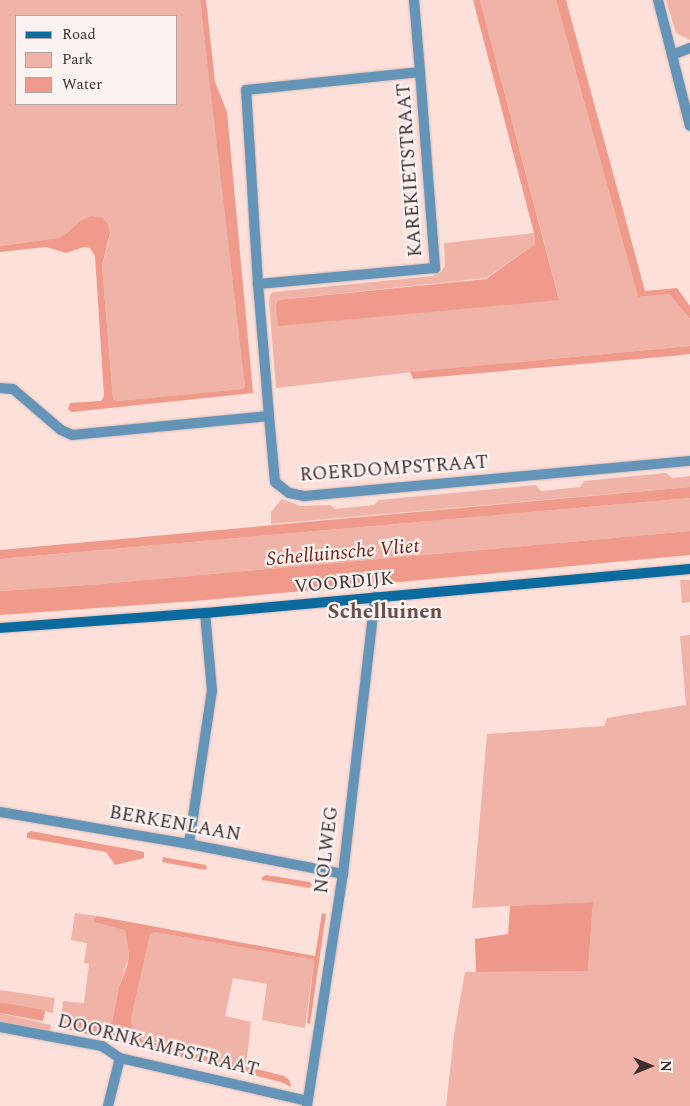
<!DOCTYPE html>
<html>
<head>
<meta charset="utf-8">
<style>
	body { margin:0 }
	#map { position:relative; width:690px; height:1106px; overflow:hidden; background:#fee0da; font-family:Spectral,serif }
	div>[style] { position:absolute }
	.green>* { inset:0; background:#f0b3a7 }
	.forest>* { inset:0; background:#ed9888 }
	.water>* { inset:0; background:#ef9a8a }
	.roads { filter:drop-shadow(0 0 1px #d8bdb8) drop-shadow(0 0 1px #d8bdb8) }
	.street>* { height:10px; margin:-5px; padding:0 5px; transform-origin:5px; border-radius:5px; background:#6495b8 }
	.secondary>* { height:10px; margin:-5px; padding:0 5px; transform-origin:5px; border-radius:5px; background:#0b6b9e }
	span { translate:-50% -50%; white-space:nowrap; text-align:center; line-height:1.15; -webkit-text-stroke:4.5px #fbf3f2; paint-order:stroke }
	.street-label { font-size:19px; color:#3f312f }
	.water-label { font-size:20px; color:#7a1708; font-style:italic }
	.quarter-label { font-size:21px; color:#6b4d47; font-weight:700 }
	.legend { position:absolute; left:15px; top:15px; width:162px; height:90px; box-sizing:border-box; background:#fbf3f2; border:1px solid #b0a5a4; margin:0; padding:6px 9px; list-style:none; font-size:15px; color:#3f312f }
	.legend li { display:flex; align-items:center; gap:10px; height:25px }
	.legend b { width:25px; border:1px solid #b0a5a4 }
	.north { position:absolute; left:625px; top:1041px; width:50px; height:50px; -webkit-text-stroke:4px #fbf3f2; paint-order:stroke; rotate:90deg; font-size:14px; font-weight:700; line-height:20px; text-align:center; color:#3f312f }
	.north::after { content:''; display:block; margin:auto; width:18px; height:22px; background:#3f312f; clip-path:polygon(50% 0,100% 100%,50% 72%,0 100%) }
</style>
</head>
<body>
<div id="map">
	<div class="green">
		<i style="clip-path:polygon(evenodd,0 0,200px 0,240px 328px,245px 386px,243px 389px,117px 401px,113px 399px,102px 266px,109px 239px,79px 222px,66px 234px,58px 238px,0 246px,0 0,16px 16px,176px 16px,176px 104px,16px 104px,16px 16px)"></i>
		<i style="clip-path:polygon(480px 0,556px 0,638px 297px,669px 294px,690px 319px,690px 346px,413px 372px,276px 388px,269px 302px,270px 295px,273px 292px,433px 276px,441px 272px,445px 266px,444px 243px,534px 233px,535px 244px,486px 278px,278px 300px,559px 299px)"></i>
		<i style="clip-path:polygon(666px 0,690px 0,690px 40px,676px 33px)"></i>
		<i style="clip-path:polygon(666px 473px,672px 478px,690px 476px,690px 487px,271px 524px,271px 512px,282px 499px,300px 506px,330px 505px,335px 509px,374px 505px,379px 500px,536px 485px,541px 491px,580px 487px,584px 481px)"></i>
		<i style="clip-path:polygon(690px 498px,690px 531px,101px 584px,0 591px,0 559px)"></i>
		<i style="clip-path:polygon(680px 580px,690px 580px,690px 602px,682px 603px)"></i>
		<i style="clip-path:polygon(690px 635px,690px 1106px,446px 1106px,454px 1035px,465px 972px,588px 971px,593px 902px,472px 908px,487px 734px,604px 726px,607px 718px,686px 705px,680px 636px)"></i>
		<i style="clip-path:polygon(75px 913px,97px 916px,95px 918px,125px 929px,129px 956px,119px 987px,112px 1022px,106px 1024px,75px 1018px,68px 1027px,70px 1030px,60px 1028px,63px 1001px,84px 1003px,89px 964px,84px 963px,87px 943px,71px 940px)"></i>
		<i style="clip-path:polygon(154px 932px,314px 960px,305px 1028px,262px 1020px,267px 984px,233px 978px,225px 1016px,251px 1022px,246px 1067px,137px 1037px,132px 1030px,131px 1019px,150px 935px)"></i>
		<i style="clip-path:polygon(0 990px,55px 998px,53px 1013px,0 1002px)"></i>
		<i style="clip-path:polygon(0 1013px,51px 1025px,50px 1032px,0 1022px)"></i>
	</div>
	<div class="forest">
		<i style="clip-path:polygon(593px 902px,588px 971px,476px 972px,475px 939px,508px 934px,510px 906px)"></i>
	</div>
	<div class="water">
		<i style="clip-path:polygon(200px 0,206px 0,215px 82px,227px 112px,253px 393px,72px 412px,68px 409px,70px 403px,101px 401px,104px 396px,95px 256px,90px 248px,84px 247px,66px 253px,46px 247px,0 252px,0 246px,58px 238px,66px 234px,79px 222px,91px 216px,102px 218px,107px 223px,110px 232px,102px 266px,113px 399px,117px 401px,242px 389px,245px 386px)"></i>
		<i style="clip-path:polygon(473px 0,480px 0,559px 300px,278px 326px,276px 305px,278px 300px,486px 279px,535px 244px,534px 233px)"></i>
		<i style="clip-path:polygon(556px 0,566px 0,645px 291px,677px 288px,690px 306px,690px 319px,669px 294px,638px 297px)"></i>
		<i style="clip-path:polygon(690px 346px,690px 354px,672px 356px,413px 379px,410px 372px)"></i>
		<i style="clip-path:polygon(690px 487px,690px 498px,0 559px,0 550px)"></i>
		<i style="clip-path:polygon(690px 531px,690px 555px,195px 601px,0 615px,0 591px,101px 584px)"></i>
		<i style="clip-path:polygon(31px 831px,144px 852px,144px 858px,115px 865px,106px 852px,27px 838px,27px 833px)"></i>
		<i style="clip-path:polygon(163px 857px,206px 865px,207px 868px,205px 870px,162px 862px)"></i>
		<i style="clip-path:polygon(266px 875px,310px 882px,312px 885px,309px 888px,262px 880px,262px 877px)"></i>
		<i style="clip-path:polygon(322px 913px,326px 914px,310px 1024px,307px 1023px,314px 960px,154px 932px,150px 935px,131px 1019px,133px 1033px,143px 1040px,284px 1076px,290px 1081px,291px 1087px,281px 1082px,70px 1030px,68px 1027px,68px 1022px,73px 1018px,106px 1024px,112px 1022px,119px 987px,127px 966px,129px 956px,125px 930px,95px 922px,94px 919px,97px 916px,315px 956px)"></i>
		<i style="clip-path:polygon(0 1002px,43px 1010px,45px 1012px,43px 1021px,0 1013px)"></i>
	</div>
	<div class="roads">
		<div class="street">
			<i style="left:414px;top:0;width:72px;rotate:85.2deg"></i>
			<i style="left:658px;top:0;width:57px;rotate:75.7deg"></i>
			<i style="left:690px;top:48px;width:19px;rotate:159deg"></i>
			<i style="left:672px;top:55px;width:73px;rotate:75.8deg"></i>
			<i style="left:258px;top:284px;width:194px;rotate:-93.5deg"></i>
			<i style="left:246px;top:90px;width:175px;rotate:-5.9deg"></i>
			<i style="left:420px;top:72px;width:197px;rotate:85.6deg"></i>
			<i style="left:435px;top:268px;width:178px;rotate:174.8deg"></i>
			<i style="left:258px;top:284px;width:132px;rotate:85.2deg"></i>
			<i style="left:0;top:388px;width:13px;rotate:4deg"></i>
			<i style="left:13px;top:389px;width:63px;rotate:40.5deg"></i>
			<i style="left:61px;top:430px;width:12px;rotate:24deg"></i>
			<i style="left:72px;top:435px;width:198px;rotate:-5.5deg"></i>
			<i style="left:269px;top:416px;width:66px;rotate:84.8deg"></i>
			<i style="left:275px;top:482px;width:18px;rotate:38deg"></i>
			<i style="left:289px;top:493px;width:15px;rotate:11deg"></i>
			<i style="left:304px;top:496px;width:388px;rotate:-5.2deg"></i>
			<i style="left:0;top:812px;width:192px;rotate:9.6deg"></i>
			<i style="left:189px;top:844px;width:157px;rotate:11deg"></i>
			<i style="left:189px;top:844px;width:155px;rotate:-81.5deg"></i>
			<i style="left:212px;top:691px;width:78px;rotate:-95.1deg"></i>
			<i style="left:0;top:1027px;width:104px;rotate:10.6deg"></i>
			<i style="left:102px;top:1046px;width:22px;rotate:34deg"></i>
			<i style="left:120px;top:1058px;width:192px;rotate:12.9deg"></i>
			<i style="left:108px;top:1106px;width:49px;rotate:-76deg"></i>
			<i style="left:307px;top:1106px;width:235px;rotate:-81.2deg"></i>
			<i style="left:343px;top:874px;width:279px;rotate:-83.4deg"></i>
		</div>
		<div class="secondary">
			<i style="left:0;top:628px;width:206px;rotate:-4.2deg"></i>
			<i style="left:205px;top:613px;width:487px;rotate:-5.2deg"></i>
		</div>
	</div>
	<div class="street-label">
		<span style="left:410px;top:170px;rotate:-94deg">KAREKIETSTRAAT</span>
		<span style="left:394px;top:469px;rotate:-4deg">ROERDOMPSTRAAT</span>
		<span style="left:344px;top:583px;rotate:-5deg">VOORDIJK</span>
		<span style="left:175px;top:824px;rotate:10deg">BERKENLAAN</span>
		<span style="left:327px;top:850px;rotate:-83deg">NOLWEG</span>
		<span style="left:158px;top:1046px;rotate:14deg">DOORNKAMPSTRAAT</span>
	</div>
	<div class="water-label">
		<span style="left:343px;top:553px;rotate:-5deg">Schelluinsche Vliet</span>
	</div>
	<div class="quarter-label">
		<span style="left:385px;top:612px">Schelluinen</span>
	</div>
	<ul class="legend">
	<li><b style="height:6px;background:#0b6b9e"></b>Road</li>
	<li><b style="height:14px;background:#f0b3a7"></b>Park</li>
	<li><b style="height:14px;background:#ef9a8a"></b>Water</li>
	</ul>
	<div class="north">N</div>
</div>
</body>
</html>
